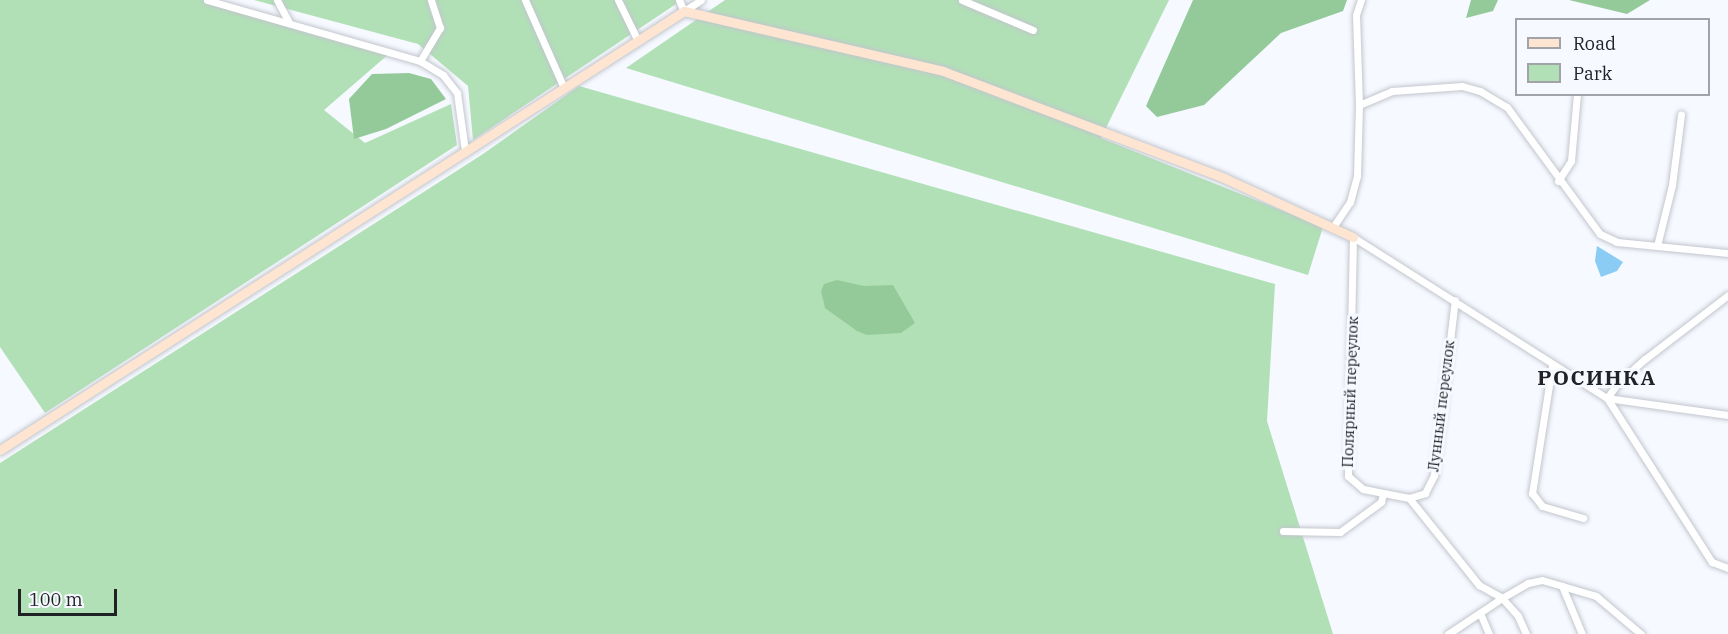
<!DOCTYPE html>
<html>
<head>
<meta charset="utf-8">
<style>
	body { margin:0 }
	#map { position:relative; width:1728px; height:634px; overflow:hidden; background:#f6f9ff; font-family:"IBM Plex Serif",serif }
	div>[style] { position:absolute }
	.green>* { inset:0; background:#b1e0b6 }
	.forest>* { inset:0; background:#94ca9a }
	.water>* { inset:0; background:#8bccf5 }
	.roads { filter:drop-shadow(0 0 2px #c2c6cd) drop-shadow(0 0 2px #c2c6cd) }
	.street>* { height:7px; margin:-3.5px; padding:0 3.5px; transform-origin:3.5px; border-radius:3.5px; background:#fff }
	.secondary>* { height:9px; margin:-4.5px; padding:0 4.5px; transform-origin:4.5px; border-radius:4.5px; background:#fde5d2 }
	span { translate:-50% -50%; white-space:nowrap; text-align:center; line-height:1.15; -webkit-text-stroke:6px #f6f9ff; paint-order:stroke }
	.street-label { font-size:15px; color:#212225 }
	.district-label { font-size:21px; color:#212225; font-weight:700; letter-spacing:1.5px }
	.legend { position:absolute; left:1515px; top:18px; width:195px; height:78px; box-sizing:border-box; background:#f6f9ff; border:2px solid #a1a3a8; margin:0; padding:8px 10px; list-style:none; font-size:18px; color:#212225 }
	.legend li { display:flex; align-items:center; gap:12px; height:30px }
	.legend b { width:30px; border:2px solid #a1a3a8 }
	.scale { position:absolute; left:18px; top:589px; width:99px; height:27px; box-sizing:border-box; border:3px solid #212225; border-top:0; padding-left:8px; font-size:18px; line-height:21px; white-space:nowrap; color:#212225; -webkit-text-stroke:4px #f6f9ff; paint-order:stroke }
</style>
</head>
<body>
<div id="map">
	<div class="green">
		<i style="clip-path:polygon(0 0,204px 0,390px 53px,324px 110px,365px 143px,451px 104px,457px 145px,45px 413px,0 347px)"></i>
		<i style="clip-path:polygon(254px 0,682px 0,473px 140px,468px 86px,418px 44px)"></i>
		<i style="clip-path:polygon(725px 0,1169px 0,1101px 138px,1323px 227px,1308px 275px,626px 68px)"></i>
		<i style="clip-path:polygon(579px 86px,1275px 284px,1267px 421px,1333px 634px,0 634px,0 463px,483px 154px)"></i>
	</div>
	<div class="forest">
		<i style="clip-path:polygon(1193px 0,1347px 0,1343px 11px,1281px 33px,1204px 105px,1157px 117px,1146px 106px)"></i>
		<i style="clip-path:polygon(1471px 0,1498px 0,1493px 11px,1466px 18px)"></i>
		<i style="clip-path:polygon(1569px 0,1650px 0,1627px 14px)"></i>
		<i style="clip-path:polygon(409px 73px,431px 79px,446px 99px,386px 129px,354px 139px,349px 99px,372px 74px)"></i>
		<i style="clip-path:polygon(837px 280px,864px 286px,893px 285px,915px 323px,901px 333px,867px 335px,857px 331px,825px 308px,821px 291px,824px 284px)"></i>
	</div>
	<div class="water">
		<i style="clip-path:polygon(1597px 246px,1623px 262px,1617px 271px,1601px 277px,1595px 261px)"></i>
	</div>
	<div class="roads">
		<div class="street">
			<i style="left:207px;top:0;width:222px;rotate:16deg"></i>
			<i style="left:420px;top:61px;width:27px;rotate:31deg"></i>
			<i style="left:443px;top:75px;width:23px;rotate:52deg"></i>
			<i style="left:457px;top:93px;width:59px;rotate:82.1deg"></i>
			<i style="left:277px;top:0;width:26px;rotate:62deg"></i>
			<i style="left:525px;top:0;width:96px;rotate:66.1deg"></i>
			<i style="left:618px;top:0;width:43px;rotate:64deg"></i>
			<i style="left:679px;top:0;width:12px;rotate:66deg"></i>
			<i style="left:684px;top:11px;width:20px;rotate:-33deg"></i>
			<i style="left:962px;top:0;width:77px;rotate:22.9deg"></i>
			<i style="left:420px;top:61px;width:39px;rotate:-59deg"></i>
			<i style="left:440px;top:28px;width:29px;rotate:-108deg"></i>
			<i style="left:1359px;top:105px;width:90px;rotate:-91.9deg"></i>
			<i style="left:1356px;top:15px;width:16px;rotate:-72deg"></i>
			<i style="left:1558px;top:181px;width:24px;rotate:-57deg"></i>
			<i style="left:1571px;top:161px;width:67px;rotate:-84.9deg"></i>
			<i style="left:1333px;top:227px;width:30px;rotate:-56deg"></i>
			<i style="left:1350px;top:202px;width:27px;rotate:-75deg"></i>
			<i style="left:1357px;top:176px;width:71px;rotate:-88.4deg"></i>
			<i style="left:1359px;top:105px;width:36px;rotate:-23deg"></i>
			<i style="left:1392px;top:91px;width:70px;rotate:-4.1deg"></i>
			<i style="left:1462px;top:86px;width:19px;rotate:16deg"></i>
			<i style="left:1480px;top:91px;width:31px;rotate:31deg"></i>
			<i style="left:1507px;top:107px;width:157px;rotate:53.8deg"></i>
			<i style="left:1600px;top:234px;width:19px;rotate:25deg"></i>
			<i style="left:1617px;top:242px;width:112px;rotate:5.7deg"></i>
			<i style="left:1353px;top:237px;width:239px;rotate:91.2deg"></i>
			<i style="left:1348px;top:476px;width:20px;rotate:41deg"></i>
			<i style="left:1363px;top:489px;width:47px;rotate:11.1deg"></i>
			<i style="left:1409px;top:498px;width:112px;rotate:51.2deg"></i>
			<i style="left:1479px;top:585px;width:26px;rotate:29deg"></i>
			<i style="left:1502px;top:598px;width:24px;rotate:48deg"></i>
			<i style="left:1518px;top:616px;width:20px;rotate:66deg"></i>
			<i style="left:1353px;top:237px;width:301px;rotate:32.4deg"></i>
			<i style="left:1607px;top:398px;width:122px;rotate:8deg"></i>
			<i style="left:1657px;top:246px;width:63px;rotate:-76.2deg"></i>
			<i style="left:1672px;top:185px;width:71px;rotate:-82.7deg"></i>
			<i style="left:1552px;top:366px;width:129px;rotate:98.9deg"></i>
			<i style="left:1532px;top:493px;width:16px;rotate:52deg"></i>
			<i style="left:1542px;top:506px;width:43px;rotate:16.3deg"></i>
			<i style="left:1607px;top:398px;width:195px;rotate:57.4deg"></i>
			<i style="left:1712px;top:562px;width:17px;rotate:21deg"></i>
			<i style="left:1607px;top:398px;width:19px;rotate:-54deg"></i>
			<i style="left:1618px;top:383px;width:36px;rotate:-42deg"></i>
			<i style="left:1645px;top:359px;width:105px;rotate:-37.6deg"></i>
			<i style="left:1409px;top:498px;width:17px;rotate:-17deg"></i>
			<i style="left:1425px;top:493px;width:20px;rotate:-63deg"></i>
			<i style="left:1434px;top:475px;width:176px;rotate:-83.2deg"></i>
			<i style="left:1283px;top:531px;width:57px;rotate:1deg"></i>
			<i style="left:1340px;top:532px;width:51px;rotate:-36.2deg"></i>
			<i style="left:1381px;top:502px;width:9px;rotate:-77deg"></i>
			<i style="left:1562px;top:586px;width:52px;rotate:67.4deg"></i>
			<i style="left:1480px;top:613px;width:23px;rotate:67deg"></i>
			<i style="left:1448px;top:634px;width:65px;rotate:-33.7deg"></i>
			<i style="left:1502px;top:598px;width:30px;rotate:-30deg"></i>
			<i style="left:1528px;top:583px;width:14px;rotate:-12deg"></i>
			<i style="left:1542px;top:580px;width:56px;rotate:16.5deg"></i>
			<i style="left:1596px;top:596px;width:59px;rotate:40.2deg"></i>
		</div>
		<div class="secondary">
			<i style="left:0;top:450px;width:813px;rotate:-32.69deg"></i>
			<i style="left:684px;top:11px;width:266px;rotate:13deg"></i>
			<i style="left:943px;top:71px;width:301px;rotate:20.8deg"></i>
			<i style="left:1224px;top:178px;width:142px;rotate:24.6deg"></i>
		</div>
	</div>
	<div class="street-label">
		<span style="left:1350px;top:392px;rotate:-88deg">Полярный переулок</span>
		<span style="left:1441px;top:406px;rotate:-83deg">Лунный переулок</span>
	</div>
	<div class="district-label">
		<span style="left:1597px;top:377px">РОСИНКА</span>
	</div>
	<ul class="legend">
	<li><b style="height:8px;background:#fde5d2"></b>Road</li>
	<li><b style="height:16px;background:#b1e0b6"></b>Park</li>
	</ul>
	<div class="scale">100 m</div>
</div>
</body>
</html>
